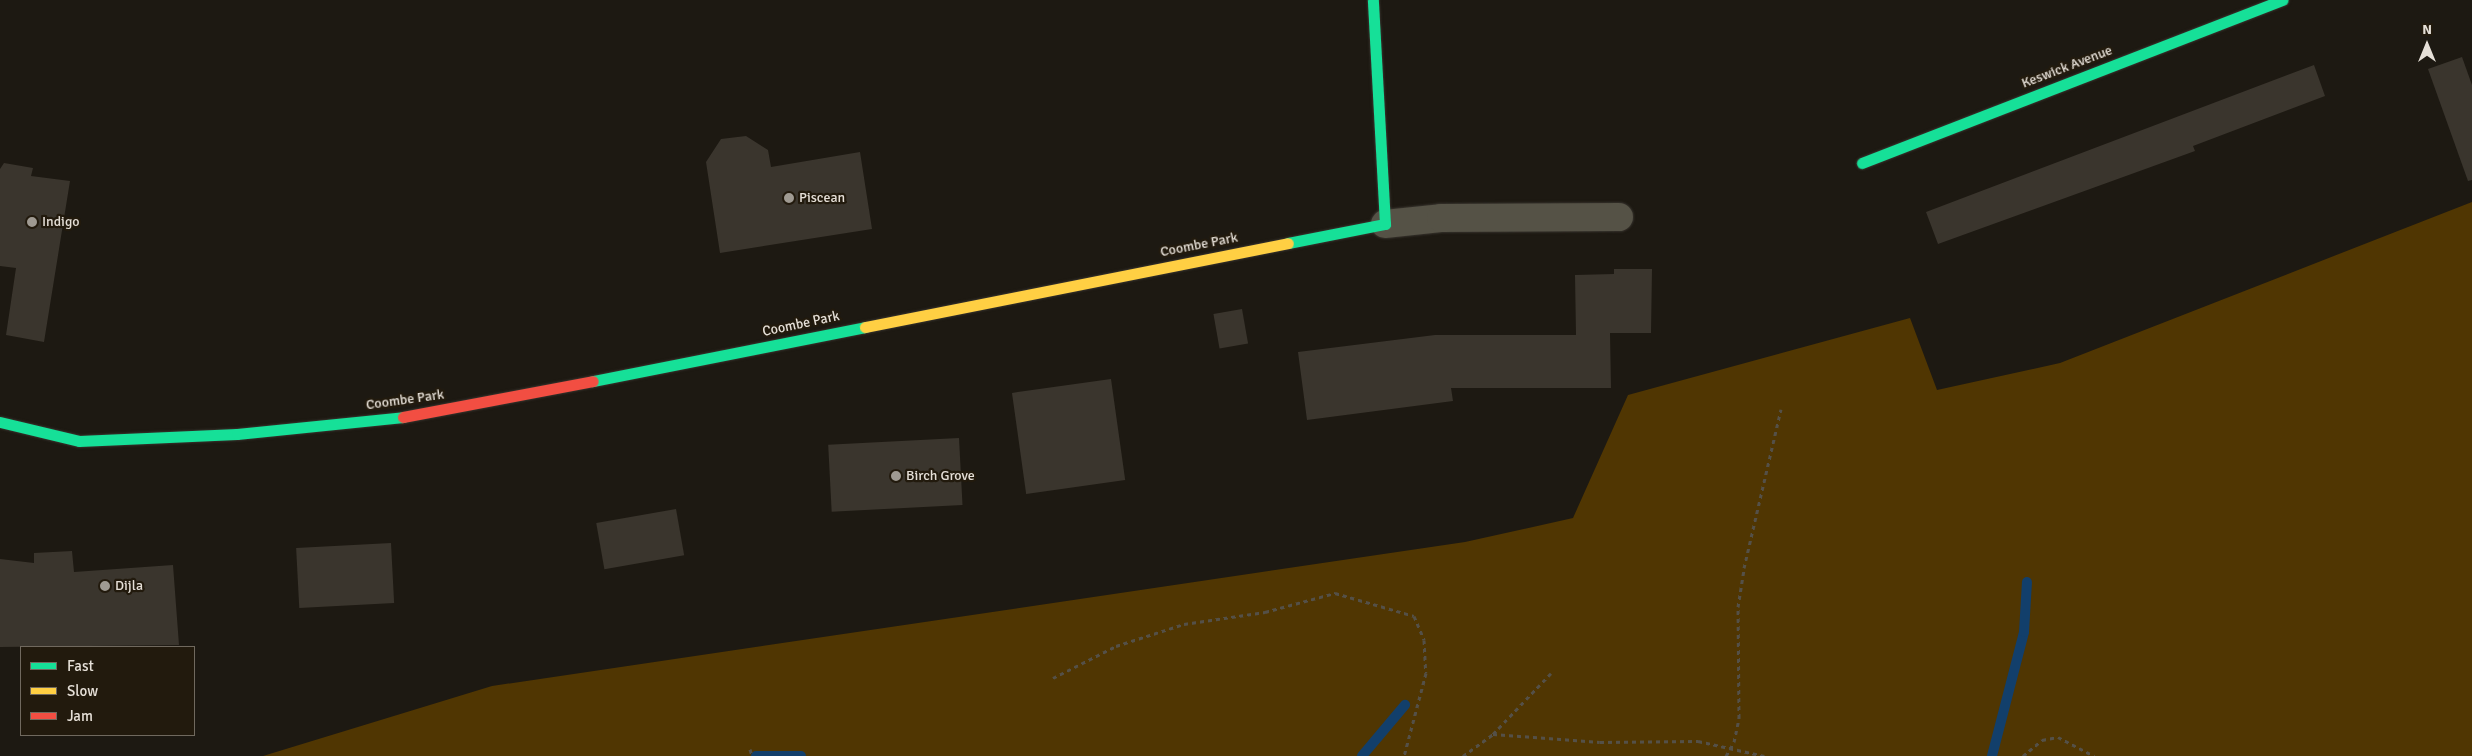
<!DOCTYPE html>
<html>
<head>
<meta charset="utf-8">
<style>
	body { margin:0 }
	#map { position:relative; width:2472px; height:756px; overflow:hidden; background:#1d1912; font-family:Signika,sans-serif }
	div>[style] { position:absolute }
	.green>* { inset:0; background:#503602 }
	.stream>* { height:10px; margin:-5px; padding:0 5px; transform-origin:5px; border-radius:5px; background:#123f6b }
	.building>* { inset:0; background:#3a352d; transform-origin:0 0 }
	.path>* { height:3px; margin-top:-1.5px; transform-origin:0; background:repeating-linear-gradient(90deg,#545048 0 4px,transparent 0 8px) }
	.roads { filter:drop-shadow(0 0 1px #38342e) drop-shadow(0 0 1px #38342e) }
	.street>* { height:28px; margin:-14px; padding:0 14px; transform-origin:14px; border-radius:14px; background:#555246 }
	.fast>* { height:11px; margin:-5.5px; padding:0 5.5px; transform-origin:5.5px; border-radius:5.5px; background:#16e098 }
	.slow>* { height:11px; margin:-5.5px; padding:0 5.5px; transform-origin:5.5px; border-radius:5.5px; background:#ffcf43 }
	.jam>* { height:11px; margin:-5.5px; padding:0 5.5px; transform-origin:5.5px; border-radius:5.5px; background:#f24e42 }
	.dots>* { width:14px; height:14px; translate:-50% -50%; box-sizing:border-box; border:2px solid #221a0d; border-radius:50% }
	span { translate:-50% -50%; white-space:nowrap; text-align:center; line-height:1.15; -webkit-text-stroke:4.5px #221a0d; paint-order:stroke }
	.street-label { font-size:14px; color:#e5dfd7 }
	.poi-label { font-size:14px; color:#e5dfd7 }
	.left { translate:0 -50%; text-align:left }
	.legend { position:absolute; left:20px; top:646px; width:175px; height:90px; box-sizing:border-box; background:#221a0d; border:1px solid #70695e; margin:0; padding:6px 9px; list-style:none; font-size:15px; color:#e5dfd7 }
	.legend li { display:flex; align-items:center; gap:10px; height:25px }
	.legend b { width:25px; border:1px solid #70695e }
	.north { position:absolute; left:2402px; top:20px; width:50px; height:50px; -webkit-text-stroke:4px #221a0d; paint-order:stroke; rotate:0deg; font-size:14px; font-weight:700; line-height:20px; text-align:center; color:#e5dfd7 }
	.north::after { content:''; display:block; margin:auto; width:18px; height:22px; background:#e5dfd7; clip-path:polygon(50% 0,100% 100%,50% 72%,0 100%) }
</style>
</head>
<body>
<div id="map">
	<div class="green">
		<i style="clip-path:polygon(2472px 202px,2472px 756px,263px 756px,492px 686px,1465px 542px,1573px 518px,1628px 395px,1910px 318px,1937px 390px,2060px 363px)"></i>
	</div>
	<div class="stream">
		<i style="left:756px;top:756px;width:45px"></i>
		<i style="left:1362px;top:756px;width:67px;rotate:-49.9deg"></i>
		<i style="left:1992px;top:756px;width:128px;rotate:-75.5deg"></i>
		<i style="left:2024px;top:632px;width:50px;rotate:-86.6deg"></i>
	</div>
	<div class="building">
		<i style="clip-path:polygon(2462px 57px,2472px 85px,2472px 180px,2468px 181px,2428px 69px)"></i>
		<i style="clip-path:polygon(2314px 65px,2325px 96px,2193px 146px,2195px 151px,1938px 244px,1926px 212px)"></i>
		<i style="clip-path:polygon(746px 136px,768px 150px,771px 167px,860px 152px,872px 229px,720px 253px,706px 162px,721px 139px)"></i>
		<i style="clip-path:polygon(4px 163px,33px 168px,31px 176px,70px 181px,44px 342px,6px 335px,16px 268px,0 266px,0 169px)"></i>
		<i style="clip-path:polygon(1614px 269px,1652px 269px,1651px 333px,1610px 333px,1611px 388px,1451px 388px,1453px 401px,1307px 420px,1298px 352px,1435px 335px,1576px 335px,1575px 275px,1614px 274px)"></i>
		<i style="left:1242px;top:309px;width:35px;height:29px;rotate:80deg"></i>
		<i style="left:1111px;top:379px;width:102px;height:100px;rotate:82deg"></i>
		<i style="left:959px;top:438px;width:67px;height:131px;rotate:87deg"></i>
		<i style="left:676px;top:509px;width:47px;height:81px;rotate:80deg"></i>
		<i style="left:391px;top:543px;width:60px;height:95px;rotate:87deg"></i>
		<i style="clip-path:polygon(72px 551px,74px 572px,173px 565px,179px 645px,0 647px,0 559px,34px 563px,34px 553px)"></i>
	</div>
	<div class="path">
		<i style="left:1053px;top:678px;width:71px;rotate:-26.9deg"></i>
		<i style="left:1116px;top:646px;width:71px;rotate:-17.9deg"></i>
		<i style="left:1184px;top:624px;width:82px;rotate:-8.4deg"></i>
		<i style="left:1265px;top:612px;width:73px;rotate:-15.2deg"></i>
		<i style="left:1335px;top:593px;width:82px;rotate:16.2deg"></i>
		<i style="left:1414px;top:616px;width:26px;rotate:67deg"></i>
		<i style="left:1424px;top:640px;width:33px;rotate:87deg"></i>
		<i style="left:1426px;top:673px;width:86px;rotate:104.8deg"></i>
		<i style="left:1493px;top:734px;width:107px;rotate:4.3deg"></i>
		<i style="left:1600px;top:742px;width:98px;rotate:-0.6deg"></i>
		<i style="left:1698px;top:741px;width:68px;rotate:12.8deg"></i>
		<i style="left:750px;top:749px;width:7px;rotate:74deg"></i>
		<i style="left:1463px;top:756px;width:37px;rotate:-36deg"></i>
		<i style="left:1493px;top:734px;width:84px;rotate:-46.4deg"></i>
		<i style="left:1726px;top:756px;width:16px;rotate:-60deg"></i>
		<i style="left:1734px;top:742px;width:25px;rotate:-78deg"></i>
		<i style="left:1739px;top:718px;width:111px;rotate:-90.5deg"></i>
		<i style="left:1738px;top:607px;width:39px;rotate:-81deg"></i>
		<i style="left:1744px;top:568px;width:163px;rotate:-76.9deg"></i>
		<i style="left:2023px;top:756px;width:25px;rotate:-40deg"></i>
		<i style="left:2042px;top:740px;width:16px;rotate:-11deg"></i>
		<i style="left:2058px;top:737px;width:41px;rotate:27.8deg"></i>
	</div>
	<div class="roads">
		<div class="street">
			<i style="left:1385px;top:224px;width:56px;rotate:-6.1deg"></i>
			<i style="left:1441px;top:218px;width:178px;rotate:-0.3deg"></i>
		</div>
		<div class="fast">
			<i style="left:1862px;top:163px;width:451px;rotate:-21.2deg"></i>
			<i style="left:1288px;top:243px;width:99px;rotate:-11.1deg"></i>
			<i style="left:1385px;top:224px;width:224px;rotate:-93.1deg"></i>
			<i style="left:593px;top:381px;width:277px;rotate:-11.2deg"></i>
			<i style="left:0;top:422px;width:81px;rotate:13.5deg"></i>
			<i style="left:79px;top:441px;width:158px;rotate:-2.5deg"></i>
			<i style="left:237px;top:434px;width:167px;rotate:-5.8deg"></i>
		</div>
		<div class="slow">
			<i style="left:865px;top:327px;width:431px;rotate:-11.2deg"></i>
		</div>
		<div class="jam">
			<i style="left:403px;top:417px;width:193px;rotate:-10.7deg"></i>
		</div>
	</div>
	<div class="dots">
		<i style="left:789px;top:198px;background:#9f9a92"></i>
		<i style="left:32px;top:222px;background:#9f9a92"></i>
		<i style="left:896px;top:476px;background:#9f9a92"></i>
		<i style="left:105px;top:586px;background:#9f9a92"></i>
	</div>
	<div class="street-label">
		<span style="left:2067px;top:67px;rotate:-21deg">Keswick Avenue</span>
		<span style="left:1199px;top:245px;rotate:-11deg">Coombe Park</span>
		<span style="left:801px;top:324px;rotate:-12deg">Coombe Park</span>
		<span style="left:405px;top:400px;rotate:-8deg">Coombe Park</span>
	</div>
	<div class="poi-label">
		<span class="left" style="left:799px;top:198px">Piscean</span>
		<span class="left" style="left:42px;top:222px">Indigo</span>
		<span class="left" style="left:906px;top:476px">Birch Grove</span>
		<span class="left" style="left:115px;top:586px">Dijla</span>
	</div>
	<ul class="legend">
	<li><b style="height:6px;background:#16e098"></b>Fast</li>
	<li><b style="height:6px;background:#ffcf43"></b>Slow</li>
	<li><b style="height:6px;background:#f24e42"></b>Jam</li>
	</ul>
	<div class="north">N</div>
</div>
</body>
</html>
